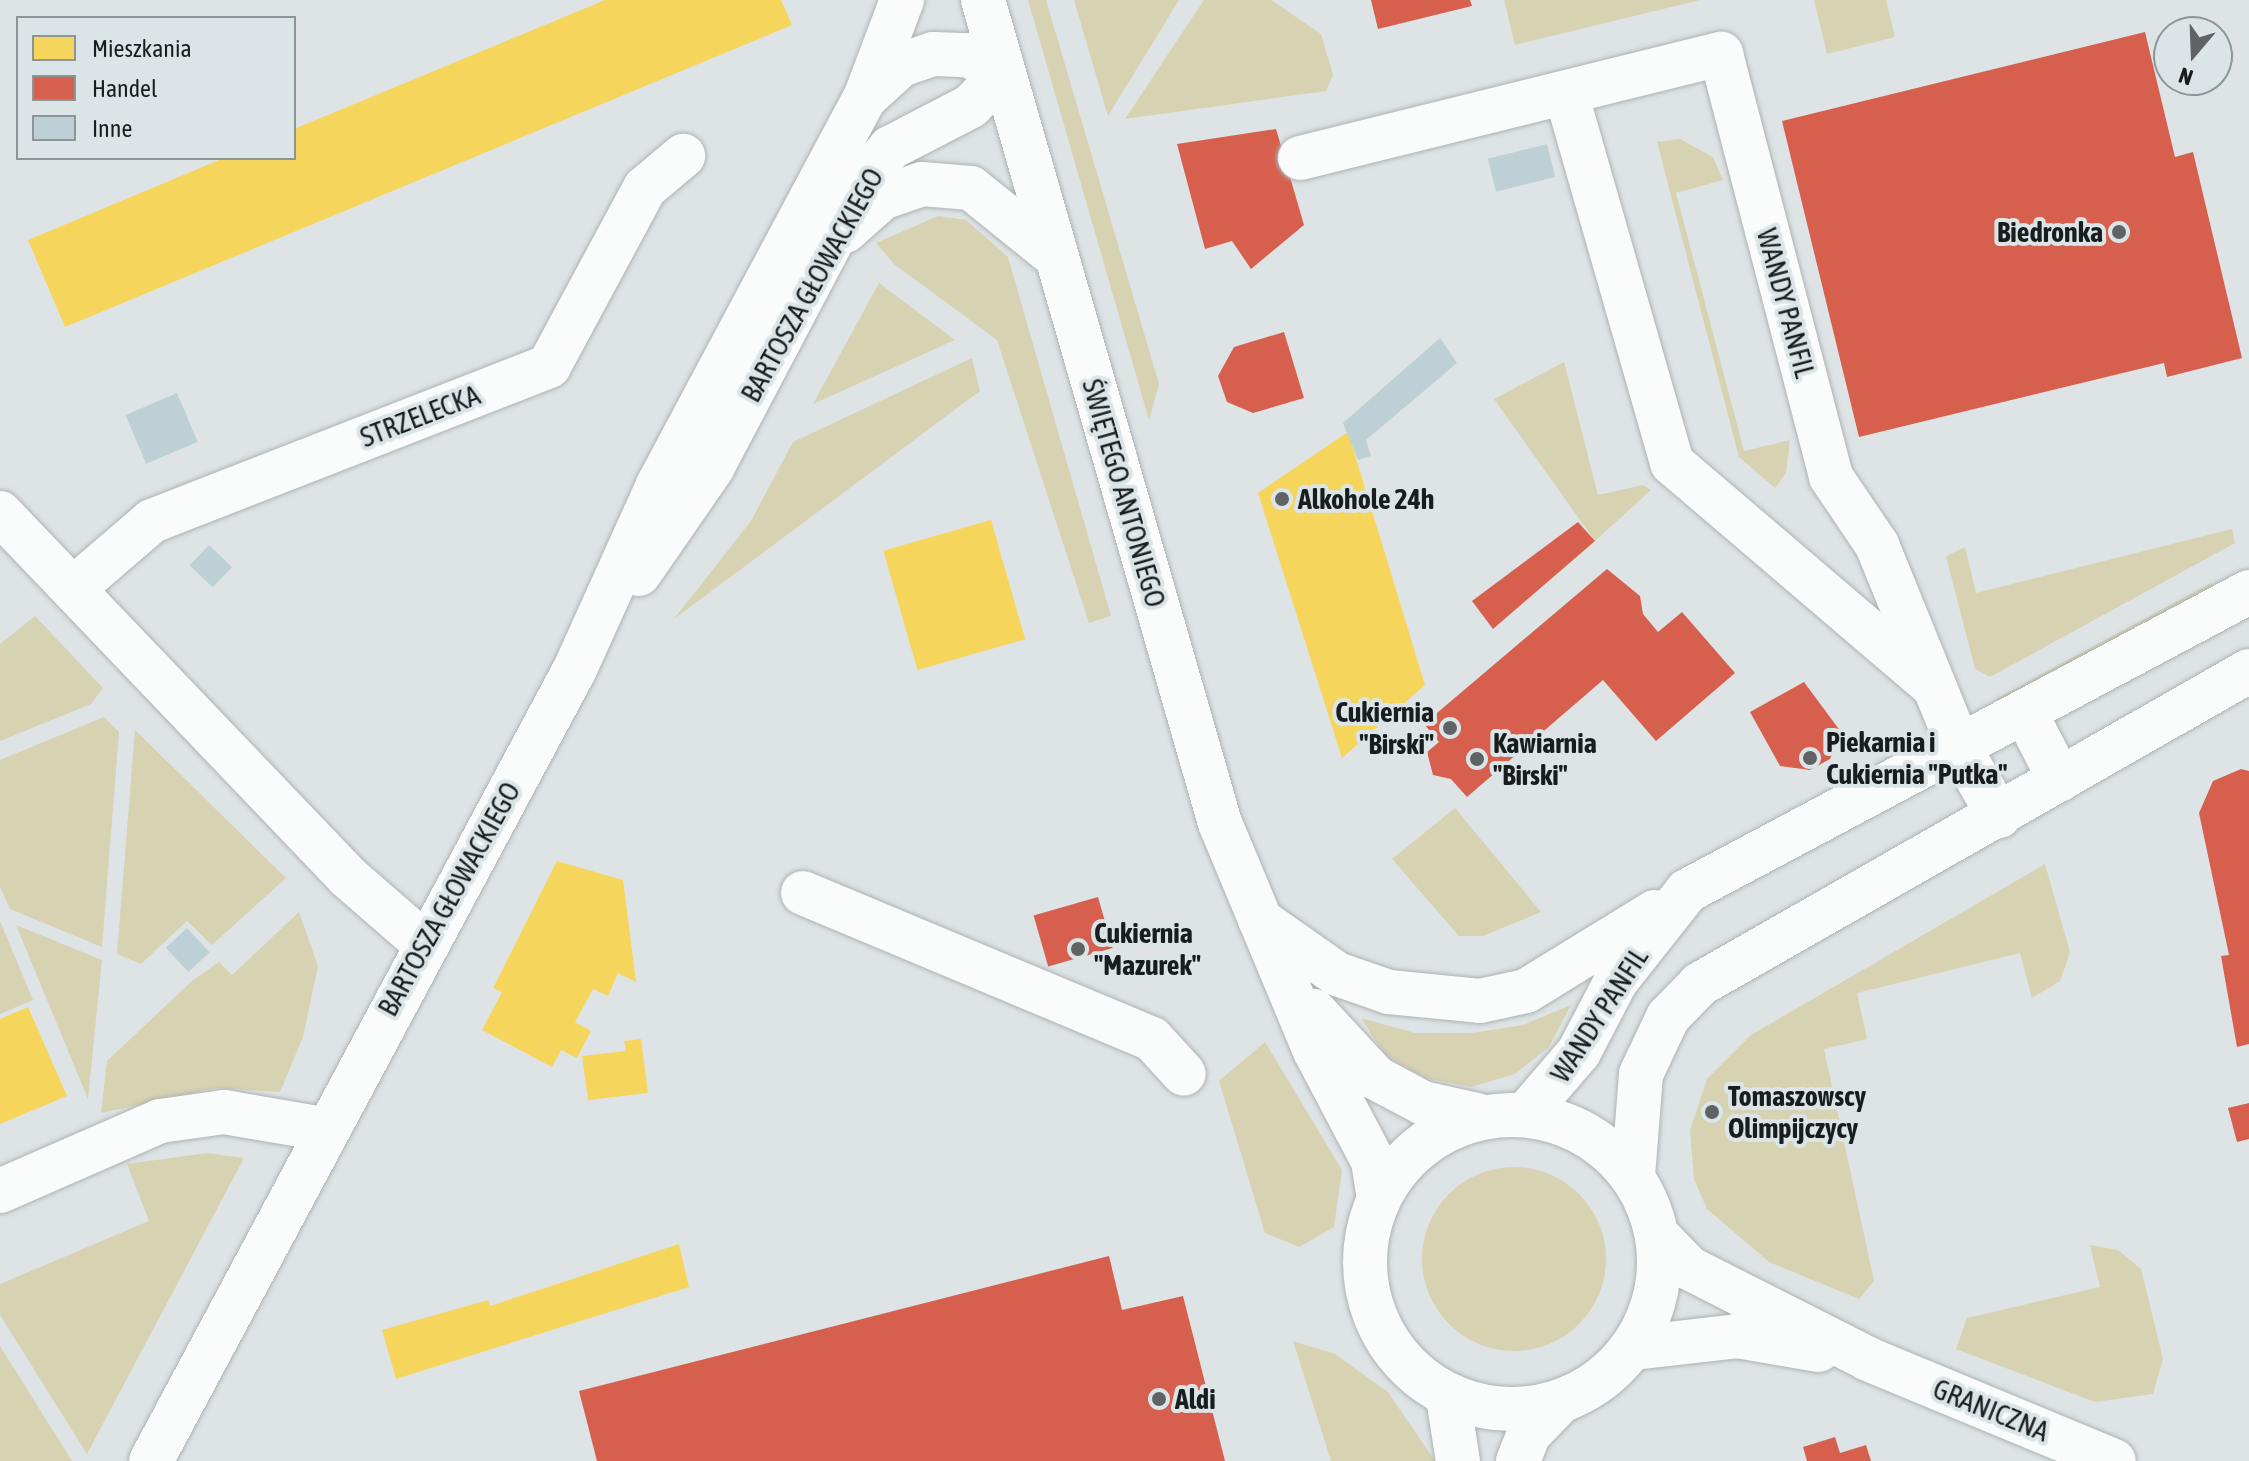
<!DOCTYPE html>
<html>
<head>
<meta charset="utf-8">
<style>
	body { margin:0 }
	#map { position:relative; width:2249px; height:1461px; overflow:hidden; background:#dee4e5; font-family:"Asap Condensed",sans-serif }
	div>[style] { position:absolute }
	.green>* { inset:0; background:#d7d2b2 }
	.round { border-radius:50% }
	.homes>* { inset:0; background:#f6d55c; transform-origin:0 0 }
	.shops>* { inset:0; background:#d6604d; transform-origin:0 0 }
	.building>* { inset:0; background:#bdd0d6; transform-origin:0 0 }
	.roads { filter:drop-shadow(0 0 2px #aeb2b3) drop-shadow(0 0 2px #aeb2b3) }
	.minor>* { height:44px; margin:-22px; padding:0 22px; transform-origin:22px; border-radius:22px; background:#fafbfb }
	.tertiary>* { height:44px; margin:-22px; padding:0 22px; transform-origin:22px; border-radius:22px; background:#fafbfb }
	.tertiary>.ring { margin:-22px; padding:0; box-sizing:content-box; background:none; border:44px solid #fafbfb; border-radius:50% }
	.dots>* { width:22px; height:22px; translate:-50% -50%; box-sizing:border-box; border:4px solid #dbe5e8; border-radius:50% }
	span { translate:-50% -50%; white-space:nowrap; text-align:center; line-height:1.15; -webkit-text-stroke:8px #dbe5e8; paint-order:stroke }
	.poi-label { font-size:28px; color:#1a1d1e; font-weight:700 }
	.right { translate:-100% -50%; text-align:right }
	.left { translate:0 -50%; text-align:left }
	.street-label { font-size:28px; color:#1a1d1e }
	.legend { position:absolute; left:16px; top:16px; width:280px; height:144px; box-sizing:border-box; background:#dbe5e8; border:2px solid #8e9597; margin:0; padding:10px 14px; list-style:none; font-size:24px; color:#1a1d1e }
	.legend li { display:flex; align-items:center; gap:16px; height:40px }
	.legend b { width:40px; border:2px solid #8e9597 }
	.north { position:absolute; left:2153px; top:16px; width:80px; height:80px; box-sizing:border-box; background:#dbe5e8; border:2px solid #8e9597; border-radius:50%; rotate:199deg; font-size:22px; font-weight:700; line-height:32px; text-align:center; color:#1a1d1e }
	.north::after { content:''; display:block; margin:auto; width:28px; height:36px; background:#5f6364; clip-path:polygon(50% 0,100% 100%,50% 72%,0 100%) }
</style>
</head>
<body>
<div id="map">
	<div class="green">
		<i style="clip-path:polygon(1028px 0,1046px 0,1159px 384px,1149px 420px)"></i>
		<i style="clip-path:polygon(1074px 0,1179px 0,1108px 116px)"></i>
		<i style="clip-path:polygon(1204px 0,1271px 0,1321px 34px,1333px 75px,1326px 91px,1125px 119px)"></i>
		<i style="clip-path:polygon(1504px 0,1700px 0,1515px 45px)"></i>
		<i style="clip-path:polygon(1814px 0,1886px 0,1895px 37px,1827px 54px)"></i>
		<i style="clip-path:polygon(1680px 139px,1713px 157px,1723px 180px,1676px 193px,1744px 451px,1790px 440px,1786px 473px,1775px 488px,1739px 457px,1657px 142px)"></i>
		<i style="clip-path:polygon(938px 216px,966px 220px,1008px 257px,1111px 616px,1089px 623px,997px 340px,894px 264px,876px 243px)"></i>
		<i style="clip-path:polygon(879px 283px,955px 340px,813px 404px)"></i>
		<i style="clip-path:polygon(972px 358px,980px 391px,674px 619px,751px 521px,793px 442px)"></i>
		<i style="clip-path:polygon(1564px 362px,1598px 495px,1643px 485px,1651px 490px,1595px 541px,1494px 399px)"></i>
		<i style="clip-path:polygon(2232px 529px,2235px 543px,1990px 677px,1975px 669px,1946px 556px,1965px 547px,1976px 593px)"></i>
		<i style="clip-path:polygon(2211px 583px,2216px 590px,2004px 703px,1996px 699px)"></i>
		<i style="clip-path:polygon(35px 616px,103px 688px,91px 704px,0 741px,0 644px)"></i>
		<i style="clip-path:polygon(104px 717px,119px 732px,102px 947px,10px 909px,0 887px,0 760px)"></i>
		<i style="clip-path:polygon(135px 730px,286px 878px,212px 945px,187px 921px,141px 964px,117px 954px)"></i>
		<i style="clip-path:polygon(1455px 808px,1541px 912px,1483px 936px,1459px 936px,1392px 859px)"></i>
		<i style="clip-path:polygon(2045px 864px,2070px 952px,2060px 981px,2032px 998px,2020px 953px,1857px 993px,1867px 1039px,1824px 1049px,1874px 1281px,1859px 1299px,1769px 1262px,1707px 1209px,1694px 1179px,1690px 1130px,1707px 1079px,1751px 1035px)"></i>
		<i style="clip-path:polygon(299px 912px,318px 966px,303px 1037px,280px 1092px,217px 1088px,101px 1113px,107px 1061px,193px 980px,219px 962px,232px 975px)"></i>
		<i style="clip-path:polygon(0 921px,33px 1000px,0 1014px)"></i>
		<i style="clip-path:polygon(16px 925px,102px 960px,88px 1099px)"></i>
		<i style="clip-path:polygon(1571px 1005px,1549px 1047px,1515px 1074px,1471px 1087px,1425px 1078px,1385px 1055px,1361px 1018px,1415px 1033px,1472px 1033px,1523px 1025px)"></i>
		<i style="clip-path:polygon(1265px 1042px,1342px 1170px,1334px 1227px,1299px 1247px,1265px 1233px,1219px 1081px)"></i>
		<i style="clip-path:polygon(207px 1153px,244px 1158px,87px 1454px,0 1315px,0 1284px,149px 1221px,127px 1164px)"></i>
		<i class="round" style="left:1422px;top:1167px;width:184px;height:184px"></i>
		<i style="clip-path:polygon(2090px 1245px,2118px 1250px,2141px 1269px,2163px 1359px,2153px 1394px,2095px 1402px,1956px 1349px,1967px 1318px,2100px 1287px)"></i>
		<i style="clip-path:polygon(1293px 1341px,1335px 1354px,1388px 1392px,1435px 1461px,1331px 1461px)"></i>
		<i style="clip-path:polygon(0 1346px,72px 1461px,0 1461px)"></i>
	</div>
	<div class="homes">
		<i style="clip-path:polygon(605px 0,781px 0,792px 25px,65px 327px,28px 240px,224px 158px,294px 158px,294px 129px)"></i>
		<i style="clip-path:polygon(1348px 432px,1425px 685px,1342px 758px,1258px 493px)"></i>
		<i style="left:991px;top:520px;width:124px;height:112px;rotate:74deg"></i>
		<i style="clip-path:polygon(557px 861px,623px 880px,636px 982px,618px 973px,608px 996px,593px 989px,575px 1022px,591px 1031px,577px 1058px,561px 1050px,552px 1067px,482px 1030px,502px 992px,493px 988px)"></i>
		<i style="clip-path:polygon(28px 1007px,67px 1096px,0 1124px,0 1019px)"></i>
		<i style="clip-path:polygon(641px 1039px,648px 1093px,588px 1100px,582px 1056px,626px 1051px,624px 1041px)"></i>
		<i style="clip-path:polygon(679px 1244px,689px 1287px,396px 1379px,382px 1330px,488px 1300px,490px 1306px)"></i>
	</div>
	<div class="shops">
		<i style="clip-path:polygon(1371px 0,1470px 0,1472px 6px,1378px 29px)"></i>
		<i style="clip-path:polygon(2145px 32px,2175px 157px,2193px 152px,2242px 358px,2167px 377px,2164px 363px,1859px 437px,1782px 121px)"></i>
		<i style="clip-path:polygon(1276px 129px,1304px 225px,1251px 269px,1232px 241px,1205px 249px,1177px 144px)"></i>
		<i style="clip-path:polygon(1284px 332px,1304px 398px,1253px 413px,1227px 402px,1218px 376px,1234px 347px)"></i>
		<i style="clip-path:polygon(1578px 522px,1595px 541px,1493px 629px,1472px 601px)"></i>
		<i style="clip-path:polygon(1607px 569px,1640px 596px,1643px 614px,1658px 632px,1682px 612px,1735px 673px,1656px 741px,1603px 680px,1467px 797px,1451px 779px,1433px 775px,1427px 752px,1439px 742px,1424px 724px)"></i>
		<i style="clip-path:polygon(1804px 682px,1841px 732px,1830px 759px,1810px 770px,1780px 766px,1750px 712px)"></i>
		<i style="clip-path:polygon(2241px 769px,2249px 771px,2249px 1044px,2237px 1047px,2221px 956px,2229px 955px,2199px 813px,2213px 781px)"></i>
		<i style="left:1098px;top:897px;width:53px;height:67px;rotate:74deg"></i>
		<i style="clip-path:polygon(2249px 1103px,2249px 1139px,2237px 1142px,2228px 1108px)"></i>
		<i style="clip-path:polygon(1109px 1256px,1122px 1310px,1183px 1296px,1225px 1461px,597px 1461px,579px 1391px)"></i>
		<i style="clip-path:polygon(1835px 1437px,1840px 1453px,1866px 1445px,1871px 1461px,1807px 1461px,1803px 1447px)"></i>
	</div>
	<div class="building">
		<i style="left:1547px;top:144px;width:34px;height:61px;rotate:76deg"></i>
		<i style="clip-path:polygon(1440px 338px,1457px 363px,1366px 440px,1371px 456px,1358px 460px,1343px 423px)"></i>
		<i style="left:177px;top:393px;width:53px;height:56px;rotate:67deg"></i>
		<i style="left:209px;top:545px;width:32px;height:28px;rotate:44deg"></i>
		<i style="left:187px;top:928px;width:33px;height:29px;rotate:47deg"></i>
	</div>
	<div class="roads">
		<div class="minor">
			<i style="left:1566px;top:93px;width:385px;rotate:74deg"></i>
			<i style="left:1672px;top:463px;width:340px;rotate:40.5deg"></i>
			<i style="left:1300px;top:158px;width:434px;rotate:-13.9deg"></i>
			<i style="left:1721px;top:54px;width:437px;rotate:75.4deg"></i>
			<i style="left:1831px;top:477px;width:82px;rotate:55.9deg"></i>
			<i style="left:1877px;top:545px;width:218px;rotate:67.9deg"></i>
			<i style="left:0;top:513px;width:504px;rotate:46.29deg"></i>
			<i style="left:348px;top:877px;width:102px;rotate:41deg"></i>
			<i style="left:74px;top:588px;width:103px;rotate:-40.7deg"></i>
			<i style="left:152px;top:521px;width:426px;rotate:-21.3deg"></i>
			<i style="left:549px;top:366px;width:202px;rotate:-61.7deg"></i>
			<i style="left:645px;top:188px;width:50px;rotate:-40.1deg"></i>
			<i style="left:803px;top:893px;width:378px;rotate:22.7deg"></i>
			<i style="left:1152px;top:1039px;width:47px;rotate:47.6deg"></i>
			<i style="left:0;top:1191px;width:175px;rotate:-23.6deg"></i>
			<i style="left:160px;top:1121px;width:65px;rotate:-8deg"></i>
			<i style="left:224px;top:1112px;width:100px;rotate:9.7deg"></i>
			<i style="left:1657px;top:1235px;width:46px;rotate:45.9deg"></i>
			<i style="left:1689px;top:1268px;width:201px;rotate:26.9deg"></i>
			<i style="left:1868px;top:1359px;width:266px;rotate:22.5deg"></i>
			<i style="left:1634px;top:1348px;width:104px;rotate:-6.6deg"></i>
			<i style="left:1737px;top:1336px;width:83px;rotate:9.7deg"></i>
		</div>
		<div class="tertiary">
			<i style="left:983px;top:0;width:856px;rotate:73.94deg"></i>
			<i style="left:1220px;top:823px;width:247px;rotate:67.4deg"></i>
			<i style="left:1315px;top:1051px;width:124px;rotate:62.2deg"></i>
			<i style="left:1373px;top:1161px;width:36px;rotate:81deg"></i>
			<i style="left:867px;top:96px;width:46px;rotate:-42.4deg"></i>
			<i style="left:901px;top:65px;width:34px;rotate:-19deg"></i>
			<i style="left:933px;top:54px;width:34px;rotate:2deg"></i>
			<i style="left:967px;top:55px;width:40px;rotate:25deg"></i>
			<i style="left:845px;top:231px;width:50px;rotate:-41.7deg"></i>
			<i style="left:882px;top:198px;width:42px;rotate:-19.3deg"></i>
			<i style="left:922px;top:184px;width:49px;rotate:4.7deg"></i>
			<i style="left:971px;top:188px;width:107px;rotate:38.9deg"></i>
			<i style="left:639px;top:574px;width:129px;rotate:-55.4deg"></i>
			<i style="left:712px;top:468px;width:324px;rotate:-62.2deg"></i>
			<i style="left:863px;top:181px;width:43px;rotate:-50.7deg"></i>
			<i style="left:890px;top:148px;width:91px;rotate:-27.4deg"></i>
			<i style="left:971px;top:106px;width:47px;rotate:-46.7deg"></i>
			<i style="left:2025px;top:712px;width:76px;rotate:62.8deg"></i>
			<i style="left:1959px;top:747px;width:80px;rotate:59.9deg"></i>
			<i style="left:1260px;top:920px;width:94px;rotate:35deg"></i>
			<i style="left:1337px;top:974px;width:55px;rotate:19.1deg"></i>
			<i style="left:1389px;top:992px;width:91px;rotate:5.6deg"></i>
			<i style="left:1480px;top:1001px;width:47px;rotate:-12.3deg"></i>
			<i style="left:1526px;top:991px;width:151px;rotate:-31.5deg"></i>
			<i style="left:1314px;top:1011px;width:91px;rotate:47.2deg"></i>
			<i style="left:1376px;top:1078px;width:53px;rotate:28deg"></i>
			<i style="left:1423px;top:1103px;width:55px;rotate:12.5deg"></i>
			<i class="ring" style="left:1365px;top:1115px;width:250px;height:250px"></i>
			<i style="left:1525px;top:1115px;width:83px;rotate:-49.4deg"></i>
			<i style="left:1579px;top:1052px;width:80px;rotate:-62.5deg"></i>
			<i style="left:1616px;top:981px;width:115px;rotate:-51.7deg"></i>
			<i style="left:1687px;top:891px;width:637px;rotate:-28.01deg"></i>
			<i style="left:1633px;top:1176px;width:102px;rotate:-85.5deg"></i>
			<i style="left:1641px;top:1074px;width:63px;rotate:-64.7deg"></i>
			<i style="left:1668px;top:1017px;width:46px;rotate:-45.9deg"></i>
			<i style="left:1700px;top:984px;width:632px;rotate:-29.69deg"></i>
			<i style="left:1448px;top:1398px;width:64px;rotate:81deg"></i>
			<i style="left:151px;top:1461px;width:898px;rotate:-61.84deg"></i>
			<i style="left:575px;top:669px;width:202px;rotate:-65.7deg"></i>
			<i style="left:658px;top:485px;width:439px;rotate:-61.9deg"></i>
			<i style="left:865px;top:98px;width:105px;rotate:-69.3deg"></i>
			<i style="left:1518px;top:1461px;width:29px;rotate:-68deg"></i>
			<i style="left:1529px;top:1434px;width:45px;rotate:-45.9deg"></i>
		</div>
	</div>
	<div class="dots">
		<i style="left:2119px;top:232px;background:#5f6364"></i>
		<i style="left:1282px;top:499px;background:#5f6364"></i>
		<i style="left:1450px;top:728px;background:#5f6364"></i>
		<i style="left:1810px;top:758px;background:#5f6364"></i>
		<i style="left:1477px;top:759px;background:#5f6364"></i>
		<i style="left:1078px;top:949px;background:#5f6364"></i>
		<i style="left:1712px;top:1112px;background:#5f6364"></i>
		<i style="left:1159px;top:1399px;background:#5f6364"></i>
	</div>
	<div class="poi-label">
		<span class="right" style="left:2103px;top:232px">Biedronka</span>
		<span class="left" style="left:1298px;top:499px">Alkohole 24h</span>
		<span class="right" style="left:1434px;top:728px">Cukiernia<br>"Birski"</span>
		<span class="left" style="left:1826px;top:758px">Piekarnia i<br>Cukiernia "Putka"</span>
		<span class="left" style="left:1493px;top:759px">Kawiarnia<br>"Birski"</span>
		<span class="left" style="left:1094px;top:949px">Cukiernia<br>"Mazurek"</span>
		<span class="left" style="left:1728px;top:1112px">Tomaszowscy<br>Olimpijczycy</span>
		<span class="left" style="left:1175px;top:1399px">Aldi</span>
	</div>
	<div class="street-label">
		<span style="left:812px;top:285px;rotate:-61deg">BARTOSZA GŁOWACKIEGO</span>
		<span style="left:1786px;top:303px;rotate:75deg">WANDY PANFIL</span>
		<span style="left:420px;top:416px;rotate:-21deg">STRZELECKA</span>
		<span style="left:1124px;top:493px;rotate:74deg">ŚWIĘTEGO ANTONIEGO</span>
		<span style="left:449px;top:899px;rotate:-61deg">BARTOSZA GŁOWACKIEGO</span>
		<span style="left:1599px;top:1015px;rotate:-57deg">WANDY PANFIL</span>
		<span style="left:1991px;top:1410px;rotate:22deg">GRANICZNA</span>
	</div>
	<ul class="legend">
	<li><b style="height:22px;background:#f6d55c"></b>Mieszkania</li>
	<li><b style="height:22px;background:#d6604d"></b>Handel</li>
	<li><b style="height:22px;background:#bdd0d6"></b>Inne</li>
	</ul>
	<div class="north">N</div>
</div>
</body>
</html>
